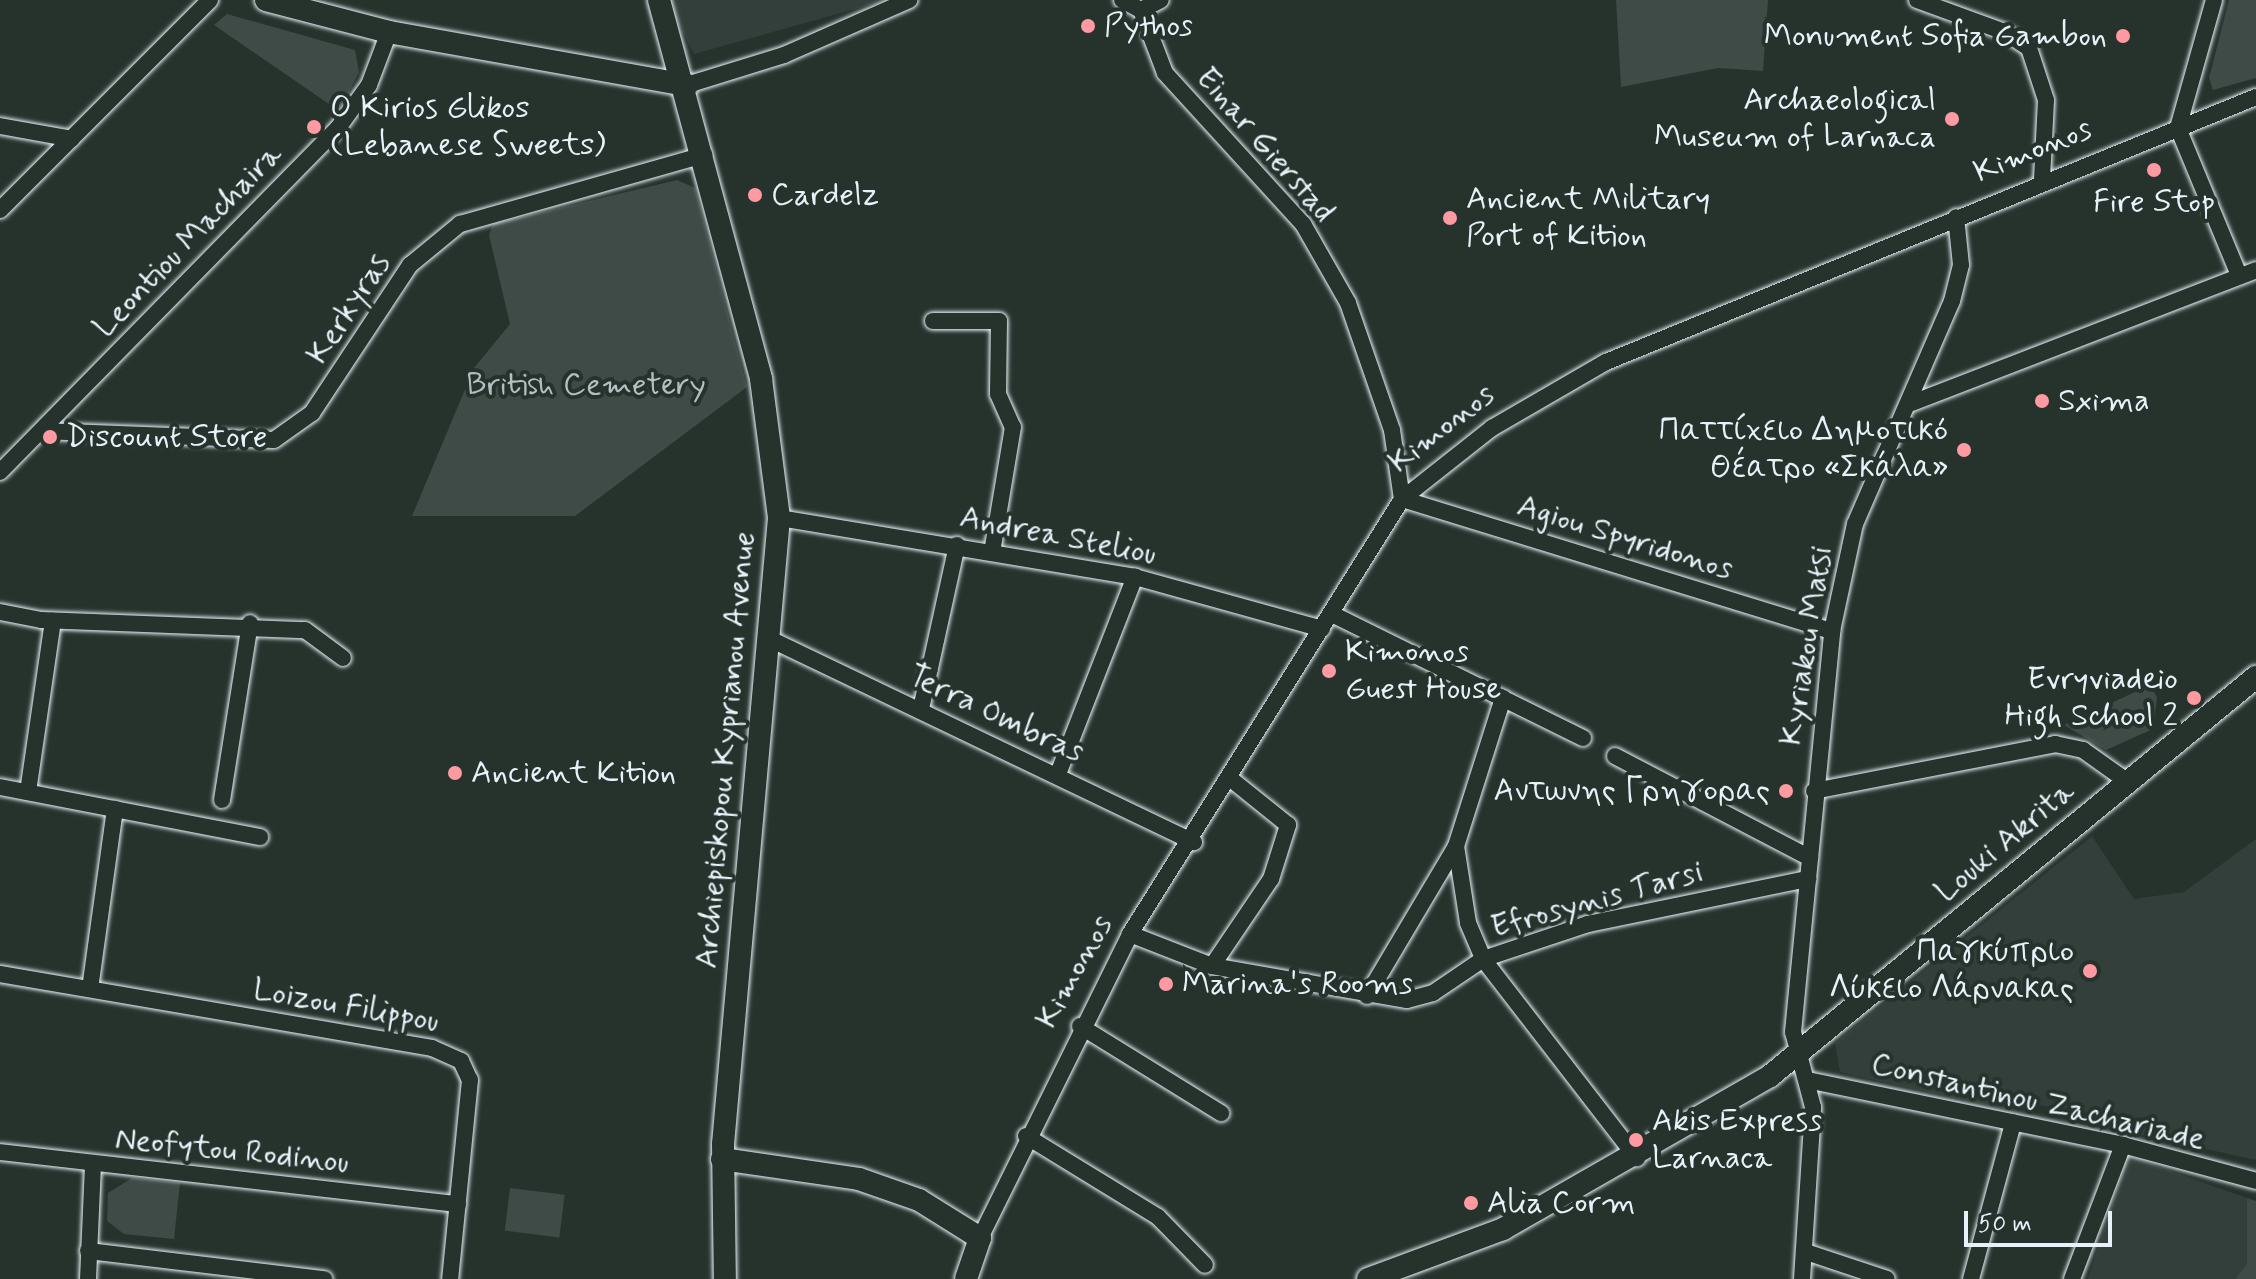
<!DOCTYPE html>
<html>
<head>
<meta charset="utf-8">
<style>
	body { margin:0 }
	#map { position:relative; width:2256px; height:1279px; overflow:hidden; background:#26332d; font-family:Mynerve,sans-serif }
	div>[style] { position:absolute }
	.built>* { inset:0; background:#333f3a }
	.green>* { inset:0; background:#3e4b47; transform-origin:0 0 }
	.roads { filter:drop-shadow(0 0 2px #e8f1f8) drop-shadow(0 0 2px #e8f1f8) }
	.street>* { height:16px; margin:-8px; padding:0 8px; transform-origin:8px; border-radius:8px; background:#26332d }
	.secondary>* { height:22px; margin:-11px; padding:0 11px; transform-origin:11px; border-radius:11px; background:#26332d }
	.dots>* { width:22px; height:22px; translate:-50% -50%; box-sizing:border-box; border:4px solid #26332d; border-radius:50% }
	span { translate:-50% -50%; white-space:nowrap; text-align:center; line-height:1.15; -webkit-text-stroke:8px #26332d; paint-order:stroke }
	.poi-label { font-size:32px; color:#e8f1f8 }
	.left { translate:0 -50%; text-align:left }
	.right { translate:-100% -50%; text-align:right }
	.street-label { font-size:32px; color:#e8f1f8 }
	.park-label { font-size:32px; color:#b5bfc3 }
	.scale { position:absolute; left:1964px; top:1211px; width:148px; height:36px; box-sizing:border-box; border:4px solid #e8f1f8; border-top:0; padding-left:10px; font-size:24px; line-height:28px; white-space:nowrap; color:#e8f1f8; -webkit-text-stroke:6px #26332d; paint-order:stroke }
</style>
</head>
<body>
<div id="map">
	<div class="built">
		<i style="clip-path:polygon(667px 0,887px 0,694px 54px)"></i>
		<i style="clip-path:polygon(2092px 836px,2134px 899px,2184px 892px,2256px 839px,2256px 1160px,2091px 1124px,2086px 1113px,2028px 1103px,2005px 1109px,1840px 1072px,1835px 1043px)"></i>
		<i style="clip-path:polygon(2128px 1156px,2247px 1198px,2248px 1264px,2235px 1279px,2088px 1279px)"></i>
	</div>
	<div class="green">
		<i style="clip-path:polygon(1616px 0,1768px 0,1763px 71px,1718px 68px,1621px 87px)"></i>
		<i style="clip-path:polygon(2229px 0,2256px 0,2256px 78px,2213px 90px,2209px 78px)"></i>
		<i style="clip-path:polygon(227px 14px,355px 50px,359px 72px,339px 111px,214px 25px)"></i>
		<i style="clip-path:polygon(677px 180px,695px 188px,747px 387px,575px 516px,412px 516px,474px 368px,510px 324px,489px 235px,493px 224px)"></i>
		<i style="clip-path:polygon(2150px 685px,2157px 697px,2153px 729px,2106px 750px,2064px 725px)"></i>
		<i style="clip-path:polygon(132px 1178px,180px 1183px,174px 1239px,124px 1234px,107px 1221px,108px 1193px)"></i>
		<i style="left:510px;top:1188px;width:55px;height:43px;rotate:7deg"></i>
		<i style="clip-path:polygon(2247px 1198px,2256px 1201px,2256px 1279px,2235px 1279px,2247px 1264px)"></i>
	</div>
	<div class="roads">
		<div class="street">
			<i style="left:1122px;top:0;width:21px;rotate:28deg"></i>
			<i style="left:1141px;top:10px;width:22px;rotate:-27deg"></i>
			<i style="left:1917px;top:0;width:94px;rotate:20deg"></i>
			<i style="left:2005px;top:32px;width:29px;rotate:34deg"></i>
			<i style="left:2029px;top:48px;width:55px;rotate:71.9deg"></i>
			<i style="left:2046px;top:100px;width:80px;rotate:92.9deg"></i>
			<i style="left:2214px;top:0;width:133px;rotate:105.7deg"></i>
			<i style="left:2178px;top:128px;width:159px;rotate:67.5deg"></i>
			<i style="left:1141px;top:10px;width:67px;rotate:69.1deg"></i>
			<i style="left:1165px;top:73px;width:205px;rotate:47.6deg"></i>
			<i style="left:1303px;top:224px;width:91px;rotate:60.3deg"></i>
			<i style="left:1348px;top:303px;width:134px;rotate:70.9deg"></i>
			<i style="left:1392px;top:430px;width:70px;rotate:81.8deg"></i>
			<i style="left:1402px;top:499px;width:450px;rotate:17.1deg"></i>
			<i style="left:687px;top:85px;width:102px;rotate:-17.2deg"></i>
			<i style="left:784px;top:55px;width:137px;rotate:-23.7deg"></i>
			<i style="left:0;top:126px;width:73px;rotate:10.2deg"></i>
			<i style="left:0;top:210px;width:297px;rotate:-45deg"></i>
			<i style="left:933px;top:321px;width:66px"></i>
			<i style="left:999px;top:321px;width:73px;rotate:90.8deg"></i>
			<i style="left:998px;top:394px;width:36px;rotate:66deg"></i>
			<i style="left:1013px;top:427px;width:127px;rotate:99.5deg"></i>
			<i style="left:1912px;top:403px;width:369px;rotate:-21.1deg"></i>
			<i style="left:41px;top:431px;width:233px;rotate:2.2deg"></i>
			<i style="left:274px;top:440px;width:47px;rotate:-35.4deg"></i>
			<i style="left:312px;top:413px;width:178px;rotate:-56.5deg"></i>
			<i style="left:410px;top:265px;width:65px;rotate:-39.4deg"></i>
			<i style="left:460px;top:224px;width:254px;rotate:-15.8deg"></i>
			<i style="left:0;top:472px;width:482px;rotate:-45.5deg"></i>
			<i style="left:338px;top:128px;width:53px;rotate:-54.2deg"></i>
			<i style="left:369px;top:85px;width:57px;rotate:-69.3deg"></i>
			<i style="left:779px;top:518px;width:361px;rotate:9.4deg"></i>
			<i style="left:1135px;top:577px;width:194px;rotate:15.5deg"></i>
			<i style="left:0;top:612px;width:42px;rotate:11deg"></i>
			<i style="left:41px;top:620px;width:264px;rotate:2.2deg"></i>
			<i style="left:305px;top:630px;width:47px;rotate:36.4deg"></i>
			<i style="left:1332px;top:614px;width:280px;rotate:26.3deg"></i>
			<i style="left:772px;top:640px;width:468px;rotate:25.6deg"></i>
			<i style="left:1503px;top:698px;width:155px;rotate:107.6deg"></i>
			<i style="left:1456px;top:846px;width:78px;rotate:81.1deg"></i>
			<i style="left:1468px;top:923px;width:39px;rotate:67deg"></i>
			<i style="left:1483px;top:959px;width:252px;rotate:52.3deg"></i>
			<i style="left:921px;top:709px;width:168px;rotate:-77.6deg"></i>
			<i style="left:1615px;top:756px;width:220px;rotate:27.6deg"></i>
			<i style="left:1058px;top:774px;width:212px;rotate:-68.7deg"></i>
			<i style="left:0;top:787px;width:265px;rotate:10.9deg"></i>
			<i style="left:1814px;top:791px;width:246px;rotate:-11deg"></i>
			<i style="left:2055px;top:744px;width:29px;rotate:12deg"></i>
			<i style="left:2083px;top:750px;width:55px;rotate:35.4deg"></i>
			<i style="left:28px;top:792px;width:173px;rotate:-81.7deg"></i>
			<i style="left:222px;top:800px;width:179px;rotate:-81deg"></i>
			<i style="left:1130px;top:934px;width:88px;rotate:21.3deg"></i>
			<i style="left:1212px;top:966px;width:198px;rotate:9.9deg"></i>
			<i style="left:1407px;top:1000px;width:27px;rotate:-15deg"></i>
			<i style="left:1433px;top:993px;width:60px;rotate:-34.2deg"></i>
			<i style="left:1483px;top:959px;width:111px;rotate:-18.4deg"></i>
			<i style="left:1588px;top:924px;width:225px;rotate:-11.6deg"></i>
			<i style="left:1212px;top:966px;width:105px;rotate:-55.9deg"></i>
			<i style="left:1271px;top:879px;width:57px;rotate:-72.5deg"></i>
			<i style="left:1288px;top:825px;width:72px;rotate:-141.2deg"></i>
			<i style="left:0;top:974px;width:438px;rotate:9.7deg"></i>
			<i style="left:432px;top:1048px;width:32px;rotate:24deg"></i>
			<i style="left:461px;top:1061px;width:21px;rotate:65deg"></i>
			<i style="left:470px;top:1080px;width:200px;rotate:95.7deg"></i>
			<i style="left:90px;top:989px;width:182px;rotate:-82.1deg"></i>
			<i style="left:1367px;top:996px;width:174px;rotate:-59.3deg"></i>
			<i style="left:1080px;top:1026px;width:166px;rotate:31.7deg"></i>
			<i style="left:1807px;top:1080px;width:323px;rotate:11.6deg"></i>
			<i style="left:2123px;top:1145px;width:138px;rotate:15.1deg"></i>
			<i style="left:1026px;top:1136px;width:155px;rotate:31.5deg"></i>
			<i style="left:1158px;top:1217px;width:67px;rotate:45.6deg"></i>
			<i style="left:0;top:1152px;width:461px;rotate:6.5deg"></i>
			<i style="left:980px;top:1238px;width:339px;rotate:-63.7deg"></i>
			<i style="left:1130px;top:934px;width:513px;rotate:-57.98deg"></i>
			<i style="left:1402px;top:499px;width:115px;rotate:-38.3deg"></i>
			<i style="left:1492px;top:428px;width:132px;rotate:-30.1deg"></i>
			<i style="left:1606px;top:362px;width:702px;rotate:-22.18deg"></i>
			<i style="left:88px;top:1251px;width:238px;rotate:6.8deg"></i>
			<i style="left:1806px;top:1252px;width:85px;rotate:18.4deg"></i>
			<i style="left:88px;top:1279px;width:115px;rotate:-87.5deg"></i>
			<i style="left:1802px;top:1279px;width:172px;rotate:-86.3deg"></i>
			<i style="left:1813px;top:1107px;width:78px;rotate:-104.9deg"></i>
			<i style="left:1793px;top:1032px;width:403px;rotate:-84.4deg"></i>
			<i style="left:1832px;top:631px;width:109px;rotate:-77.9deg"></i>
			<i style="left:1855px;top:524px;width:243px;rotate:-66.5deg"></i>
			<i style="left:1952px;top:301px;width:37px;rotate:-76deg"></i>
			<i style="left:1961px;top:265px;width:48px;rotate:-95.9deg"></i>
			<i style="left:1971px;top:1279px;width:162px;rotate:-74.9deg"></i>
			<i style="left:2072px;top:1279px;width:143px;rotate:-69.2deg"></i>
		</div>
		<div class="secondary">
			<i style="left:266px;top:0;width:127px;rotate:14.6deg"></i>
			<i style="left:389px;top:32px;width:303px;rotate:10.1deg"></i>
			<i style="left:659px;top:0;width:392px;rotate:74.9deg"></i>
			<i style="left:761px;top:379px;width:140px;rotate:82.6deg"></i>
			<i style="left:779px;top:518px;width:628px;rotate:95.11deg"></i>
			<i style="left:723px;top:1144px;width:135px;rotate:89.2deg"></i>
			<i style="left:722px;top:1159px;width:138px;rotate:8.3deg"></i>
			<i style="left:859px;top:1179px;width:64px;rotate:19.3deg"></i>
			<i style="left:919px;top:1200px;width:72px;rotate:31.9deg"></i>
			<i style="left:980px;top:1238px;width:43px;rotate:108.9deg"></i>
			<i style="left:1368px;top:1279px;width:144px;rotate:-20.3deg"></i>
			<i style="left:1503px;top:1229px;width:308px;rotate:-29.8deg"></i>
			<i style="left:1770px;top:1076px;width:629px;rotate:-39.39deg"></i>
		</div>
	</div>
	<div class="dots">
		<i style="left:1088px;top:26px;background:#ff9aa2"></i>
		<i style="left:2123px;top:36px;background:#ff9aa2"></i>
		<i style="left:1952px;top:119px;background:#ff9aa2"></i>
		<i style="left:314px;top:127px;background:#ff9aa2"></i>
		<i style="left:2154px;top:170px;background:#ff9aa2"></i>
		<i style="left:755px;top:195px;background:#ff9aa2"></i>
		<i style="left:1450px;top:218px;background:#ff9aa2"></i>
		<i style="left:2042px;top:401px;background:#ff9aa2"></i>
		<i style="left:50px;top:437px;background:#ff9aa2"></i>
		<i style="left:1964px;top:450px;background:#ff9aa2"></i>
		<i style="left:1329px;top:671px;background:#ff9aa2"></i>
		<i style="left:2194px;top:698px;background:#ff9aa2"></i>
		<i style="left:455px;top:773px;background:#ff9aa2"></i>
		<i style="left:1786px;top:791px;background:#ff9aa2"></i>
		<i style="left:2090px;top:971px;background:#ff9aa2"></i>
		<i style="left:1166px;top:984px;background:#ff9aa2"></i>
		<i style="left:1636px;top:1140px;background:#ff9aa2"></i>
		<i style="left:1471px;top:1203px;background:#ff9aa2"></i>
	</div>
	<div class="poi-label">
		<span class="left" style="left:1104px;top:26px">Pythos</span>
		<span class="right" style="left:2107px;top:36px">Monument Sofia Gambon</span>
		<span class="right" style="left:1936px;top:119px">Archaeological<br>Museum of Larnaca</span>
		<span class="left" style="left:330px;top:127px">O Kirios Glikos<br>(Lebanese Sweets)</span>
		<span class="left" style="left:771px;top:195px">Cardelz</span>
		<span class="left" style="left:1466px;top:218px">Ancient Military<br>Port of Kition</span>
		<span style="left:2154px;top:202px">Fire Stop</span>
		<span class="left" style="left:2058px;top:401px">Sxima</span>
		<span class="right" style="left:1948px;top:450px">Παττίχειο Δημοτικό<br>Θέατρο «Σκάλα»</span>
		<span class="left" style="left:66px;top:437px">Discount Store</span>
		<span class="left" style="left:1345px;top:671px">Kimonos<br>Guest House</span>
		<span class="right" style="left:2178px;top:698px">Evryviadeio<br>High School 2</span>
		<span class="left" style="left:471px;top:773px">Ancient Kition</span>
		<span class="right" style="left:1770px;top:791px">Αντωνης Γρηγορας</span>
		<span class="right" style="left:2074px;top:971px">Παγκύπριο<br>Λύκειο Λάρνακας</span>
		<span class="left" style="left:1182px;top:984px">Marina's Rooms</span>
		<span class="left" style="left:1652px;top:1140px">Akis Express<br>Larnaca</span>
		<span class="left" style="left:1487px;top:1203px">Alia Corm</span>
	</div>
	<div class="street-label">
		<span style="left:1265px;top:145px;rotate:49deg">Einar Gierstad</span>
		<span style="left:2033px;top:151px;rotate:-22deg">Kimonos</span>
		<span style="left:188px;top:241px;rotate:-46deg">Leontiou Machaira</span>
		<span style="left:349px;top:309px;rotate:-57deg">Kerkyras</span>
		<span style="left:1442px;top:429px;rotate:-38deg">Kimonos</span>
		<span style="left:1058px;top:536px;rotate:11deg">Andrea Steliou</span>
		<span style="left:1625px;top:538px;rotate:17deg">Agiou Spyridonos</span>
		<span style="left:1807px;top:646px;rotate:-81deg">Kyriakou Matsi</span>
		<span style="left:996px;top:714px;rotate:25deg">Terra Ombras</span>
		<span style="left:726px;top:750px;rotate:-85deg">Archiepiskopou Kyprianou Avenue</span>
		<span style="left:2005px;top:842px;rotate:-40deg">Louki Akrita</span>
		<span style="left:1597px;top:900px;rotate:-15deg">Efrosynis Tarsi</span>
		<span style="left:1075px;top:972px;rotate:-61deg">Kimonos</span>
		<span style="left:346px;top:1006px;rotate:10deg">Loizou Filippou</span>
		<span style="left:2038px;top:1102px;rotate:13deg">Constantinou Zachariade</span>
		<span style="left:232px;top:1151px;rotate:6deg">Neofytou Rodinou</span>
	</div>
	<div class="park-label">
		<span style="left:586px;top:385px">British Cemetery</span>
	</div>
	<div class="scale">50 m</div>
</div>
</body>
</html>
